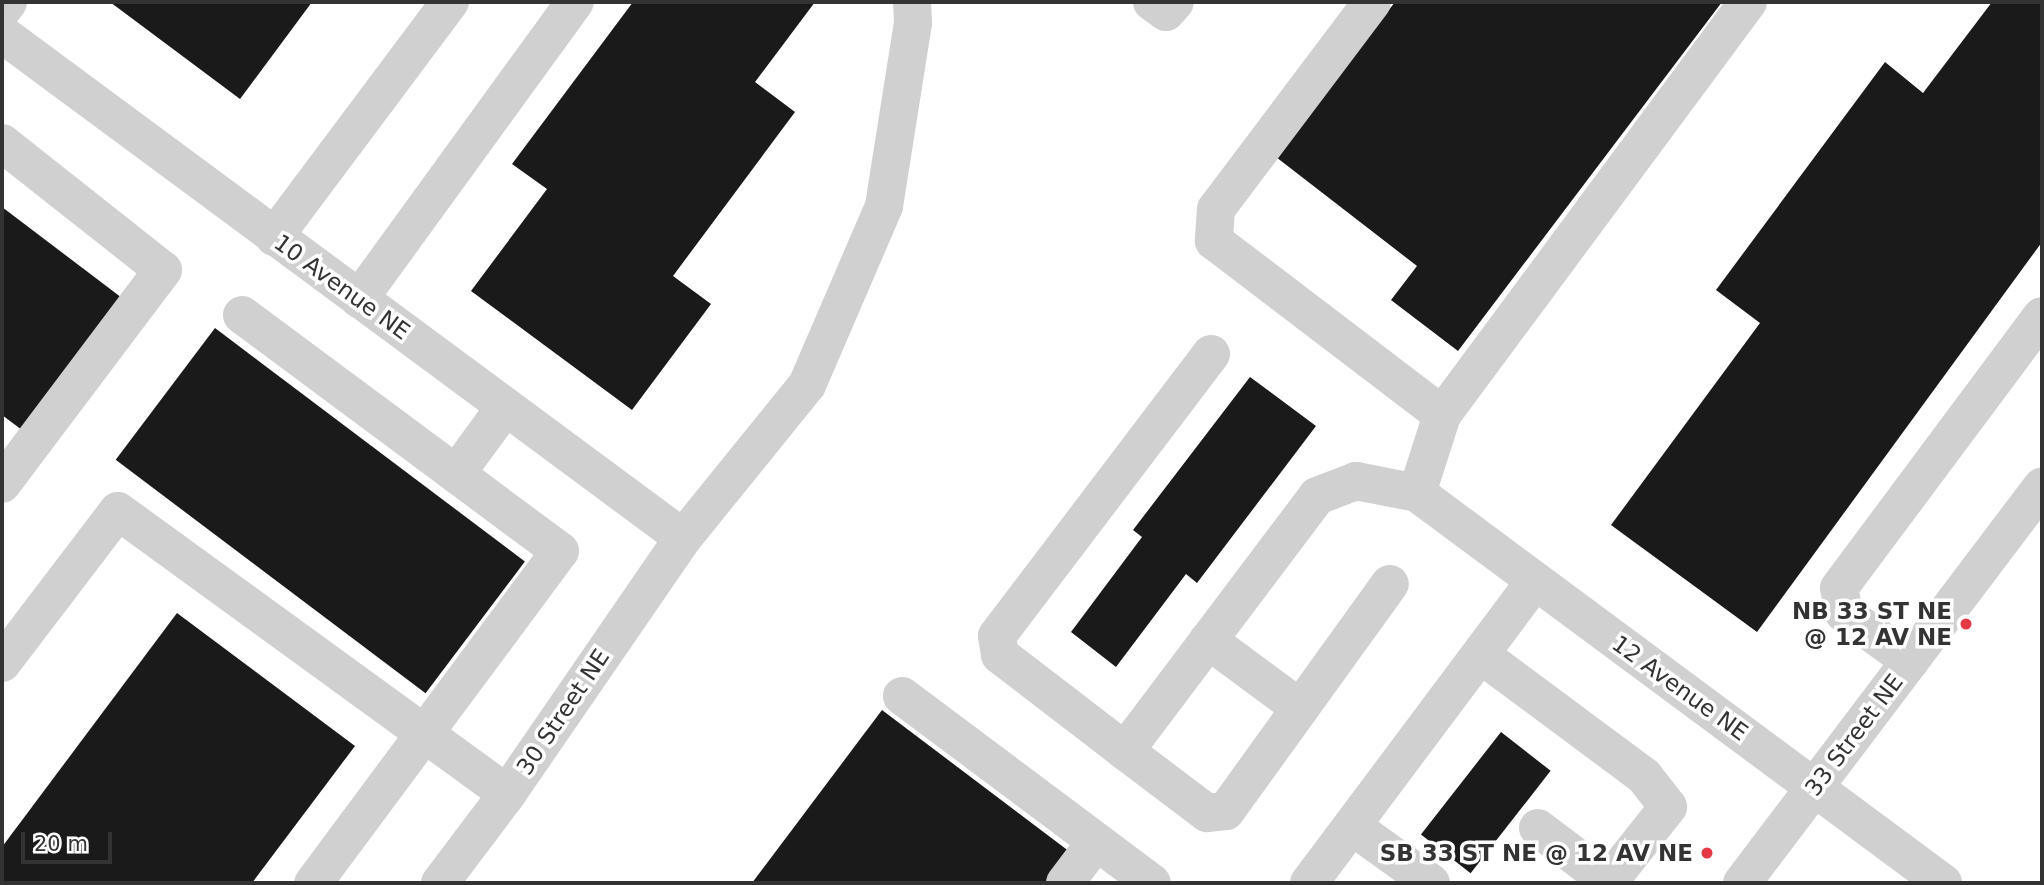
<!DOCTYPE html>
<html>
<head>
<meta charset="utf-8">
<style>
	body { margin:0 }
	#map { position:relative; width:2044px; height:885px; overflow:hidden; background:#fff; font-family:"DejaVu Sans",sans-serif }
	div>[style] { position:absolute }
	.building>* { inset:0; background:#1a1a1a; transform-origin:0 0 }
	.minor>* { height:38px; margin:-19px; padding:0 19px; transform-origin:19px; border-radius:19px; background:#d0d0d0 }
	.dots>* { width:19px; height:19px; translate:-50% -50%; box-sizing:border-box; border:4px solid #fff; border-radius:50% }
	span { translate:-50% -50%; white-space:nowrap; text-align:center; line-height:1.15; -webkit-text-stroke:7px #fff; paint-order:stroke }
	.street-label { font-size:23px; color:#333 }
	.poi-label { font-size:23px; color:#333; font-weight:700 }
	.right { translate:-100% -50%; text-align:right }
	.frame { position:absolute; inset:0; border:4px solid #333; pointer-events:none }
	.scale { position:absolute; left:21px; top:832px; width:91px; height:32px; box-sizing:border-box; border:4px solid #333; border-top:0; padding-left:9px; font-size:21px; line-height:24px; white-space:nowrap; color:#333; -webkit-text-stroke:5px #fff; paint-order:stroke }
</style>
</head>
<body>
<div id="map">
	<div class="building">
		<i style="clip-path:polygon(110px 2px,312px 2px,240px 99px)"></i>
		<i style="clip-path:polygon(633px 2px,815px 2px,755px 82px,795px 112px,673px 276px,711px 304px,632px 410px,471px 291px,547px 189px,512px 164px)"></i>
		<i style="clip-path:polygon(1395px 2px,1722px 2px,1458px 351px,1391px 300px,1417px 266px,1276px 157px)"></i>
		<i style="clip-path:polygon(1992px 2px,2042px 2px,2042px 242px,1757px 632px,1611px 525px,1760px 323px,1716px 290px,1885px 62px,1923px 93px)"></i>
		<i style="clip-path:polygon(2px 207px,126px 301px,26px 433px,2px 415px)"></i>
		<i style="left:215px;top:328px;width:388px;height:165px;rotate:37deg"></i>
		<i style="clip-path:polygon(1250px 377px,1316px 426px,1197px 583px,1186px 574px,1116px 667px,1071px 632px,1142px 537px,1133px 530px)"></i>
		<i style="clip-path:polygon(177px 613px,355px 746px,252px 883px,2px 883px,2px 847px)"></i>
		<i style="clip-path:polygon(882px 710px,1070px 852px,1047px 883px,752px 883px)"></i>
		<i style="left:1501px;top:732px;width:63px;height:130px;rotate:38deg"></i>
	</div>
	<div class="minor">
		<i style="left:1152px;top:2px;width:17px;rotate:36deg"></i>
		<i style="left:1166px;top:12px;width:13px;rotate:-48deg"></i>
		<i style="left:1372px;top:2px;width:259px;rotate:127deg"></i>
		<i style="left:1216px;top:209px;width:32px;rotate:94deg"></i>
		<i style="left:1214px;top:241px;width:287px;rotate:37.3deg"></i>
		<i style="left:2px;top:10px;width:10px;rotate:-53deg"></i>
		<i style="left:2px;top:34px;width:847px;rotate:36.5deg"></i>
		<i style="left:2px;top:143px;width:205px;rotate:38.3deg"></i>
		<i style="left:163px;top:270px;width:268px;rotate:127deg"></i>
		<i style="left:274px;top:237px;width:294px;rotate:-53.2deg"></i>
		<i style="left:359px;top:299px;width:367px;rotate:-54deg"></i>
		<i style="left:242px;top:315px;width:396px;rotate:36.6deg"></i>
		<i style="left:560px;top:551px;width:414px;rotate:126.6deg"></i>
		<i style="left:1211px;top:354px;width:354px;rotate:127.2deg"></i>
		<i style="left:997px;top:636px;width:19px;rotate:81deg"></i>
		<i style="left:1000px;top:655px;width:158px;rotate:37.5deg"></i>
		<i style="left:1125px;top:751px;width:319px;rotate:-53deg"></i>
		<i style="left:1317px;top:496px;width:42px;rotate:-21deg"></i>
		<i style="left:1356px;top:481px;width:62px;rotate:11.1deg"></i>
		<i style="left:1417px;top:493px;width:655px;rotate:36.55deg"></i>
		<i style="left:456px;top:474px;width:83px;rotate:-53.8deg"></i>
		<i style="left:1417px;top:493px;width:82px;rotate:-72.2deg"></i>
		<i style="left:1442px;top:415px;width:514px;rotate:-53.46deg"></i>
		<i style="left:1208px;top:640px;width:114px;rotate:36.5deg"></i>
		<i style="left:1481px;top:655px;width:203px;rotate:36.6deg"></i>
		<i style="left:1644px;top:776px;width:39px;rotate:52deg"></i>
		<i style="left:1668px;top:807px;width:97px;rotate:128.3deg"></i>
		<i style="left:1910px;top:661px;width:82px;rotate:-144deg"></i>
		<i style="left:1844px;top:613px;width:25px;rotate:-101deg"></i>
		<i style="left:1839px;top:588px;width:339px;rotate:-53.3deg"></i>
		<i style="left:2px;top:663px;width:191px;rotate:-52.7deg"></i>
		<i style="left:118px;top:511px;width:481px;rotate:36deg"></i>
		<i style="left:902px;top:696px;width:312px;rotate:36.8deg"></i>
		<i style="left:1125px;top:751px;width:103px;rotate:37.1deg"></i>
		<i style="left:1207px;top:813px;width:19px;rotate:-6deg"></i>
		<i style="left:1226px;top:811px;width:280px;rotate:-54.2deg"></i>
		<i style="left:1353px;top:827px;width:96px;rotate:35.7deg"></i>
		<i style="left:1538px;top:828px;width:89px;rotate:37.3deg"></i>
		<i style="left:440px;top:883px;width:111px;rotate:-53deg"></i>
		<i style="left:507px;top:794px;width:311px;rotate:-55.5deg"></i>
		<i style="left:683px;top:538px;width:197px;rotate:-51deg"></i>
		<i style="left:807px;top:385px;width:195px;rotate:-66.7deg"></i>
		<i style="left:884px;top:206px;width:186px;rotate:-81deg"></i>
		<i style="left:913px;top:22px;width:20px;rotate:-93deg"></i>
		<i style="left:1065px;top:883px;width:51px;rotate:-52.9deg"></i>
		<i style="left:1309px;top:883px;width:377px;rotate:-53.2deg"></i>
		<i style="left:1742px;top:883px;width:497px;rotate:-52.9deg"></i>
	</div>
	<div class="dots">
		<i style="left:1966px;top:624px;background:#e63946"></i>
		<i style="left:1707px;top:853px;background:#e63946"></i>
	</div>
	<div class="street-label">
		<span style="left:342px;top:287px;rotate:36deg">10 Avenue NE</span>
		<span style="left:1680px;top:688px;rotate:36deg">12 Avenue NE</span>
		<span style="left:563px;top:712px;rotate:-56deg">30 Street NE</span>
		<span style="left:1854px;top:735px;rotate:-53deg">33 Street NE</span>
	</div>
	<div class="poi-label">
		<span class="right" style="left:1952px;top:624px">NB 33 ST NE<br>@ 12 AV NE</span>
		<span class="right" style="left:1693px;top:853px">SB 33 ST NE @ 12 AV NE</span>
	</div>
	<div class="frame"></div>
	<div class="scale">20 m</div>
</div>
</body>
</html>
